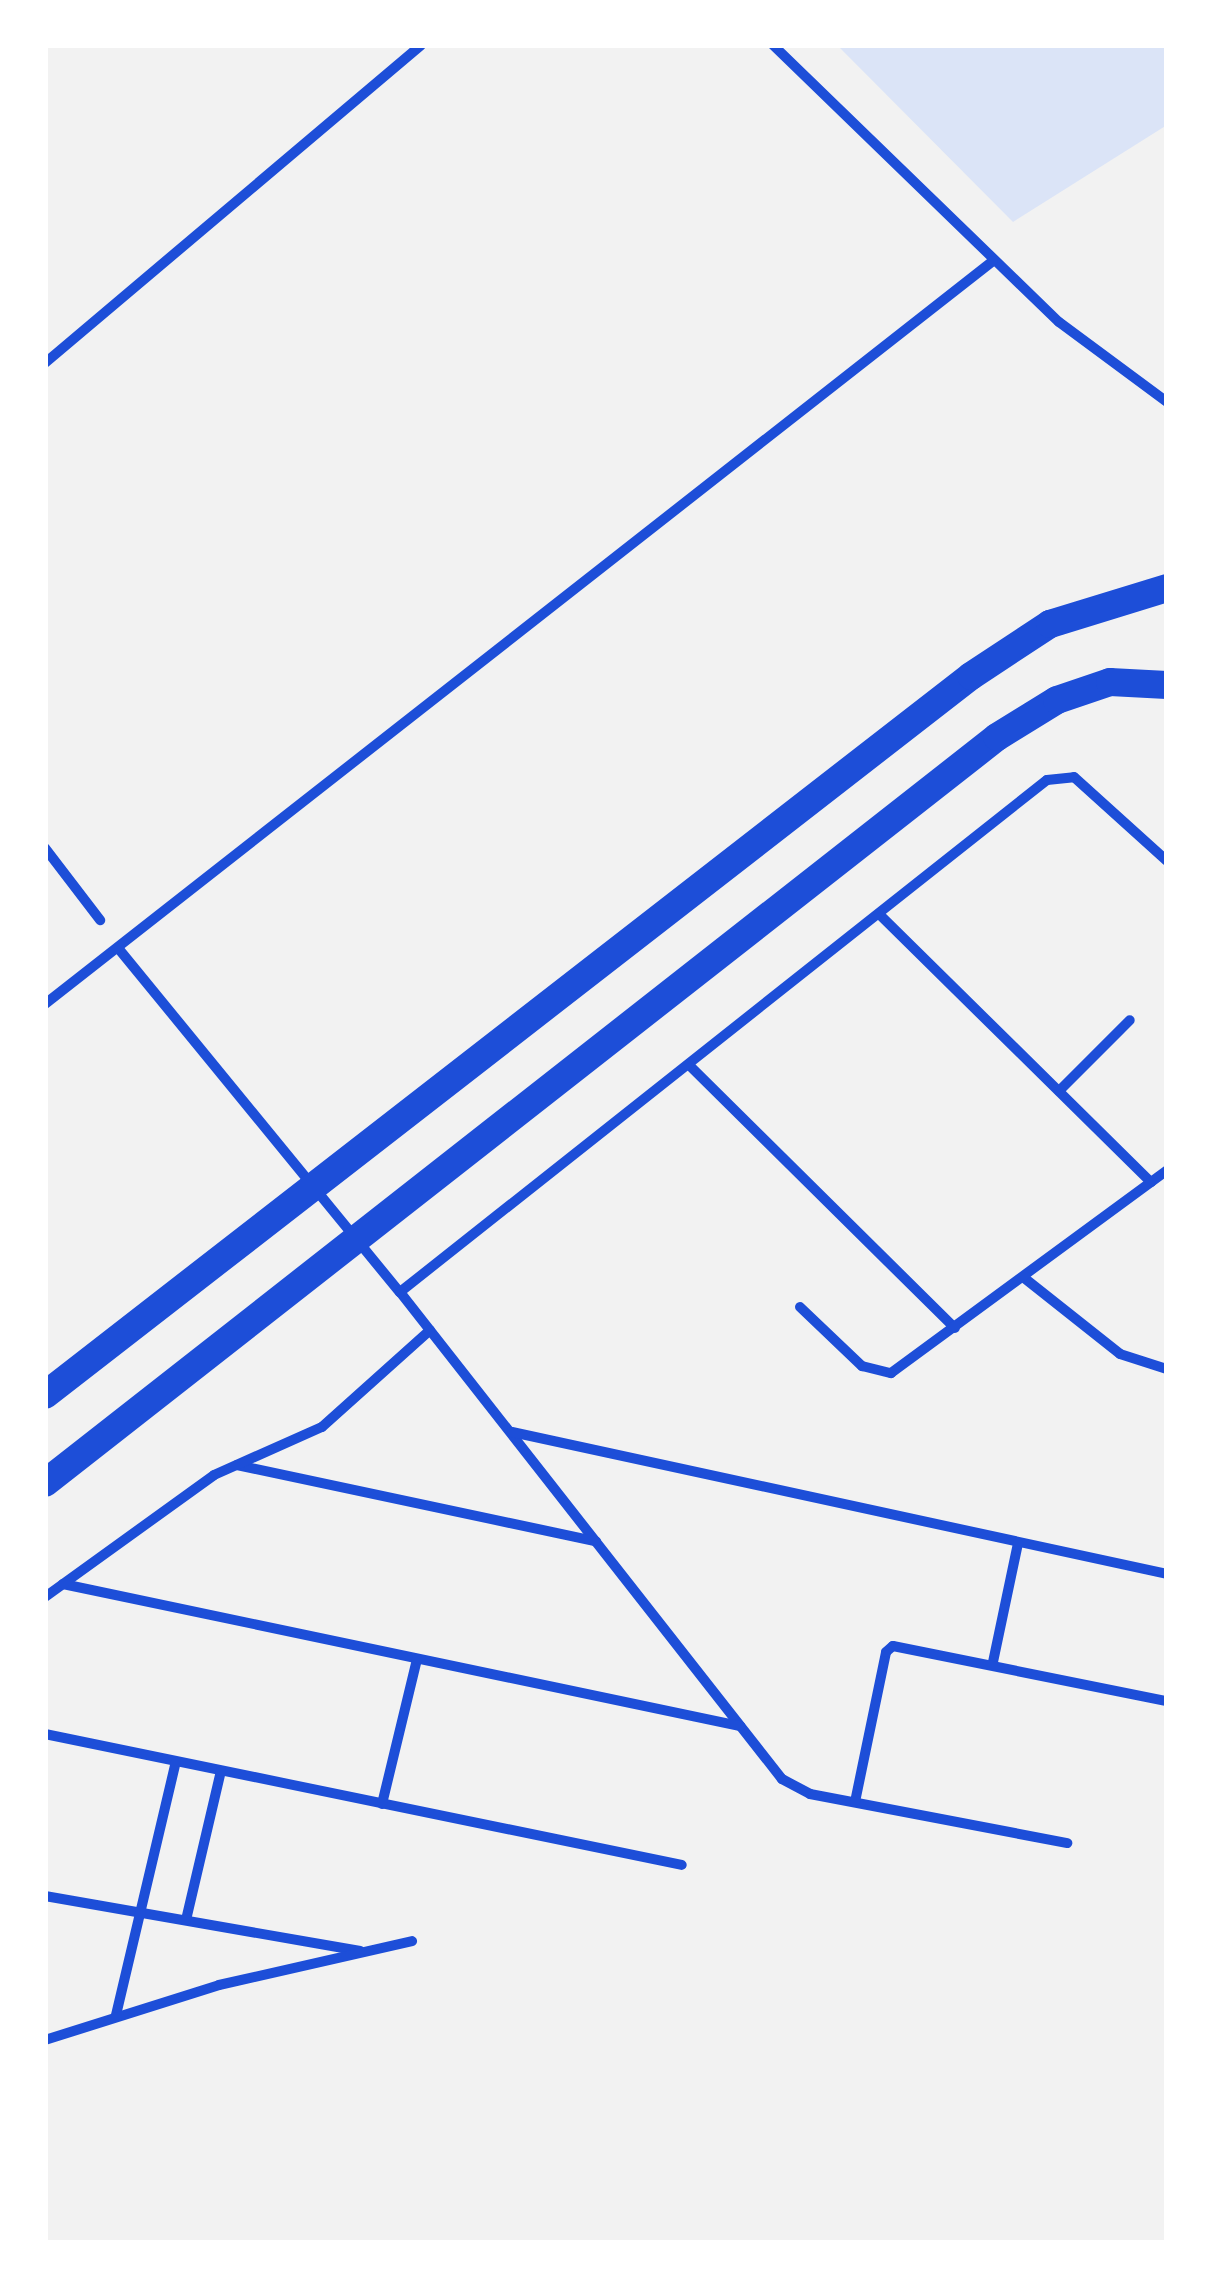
<!DOCTYPE html>
<html>
<head>
<meta charset="utf-8">
<style>
	body { margin:0 }
	#map { position:relative; width:1212px; height:2288px; overflow:hidden; background:#f2f2f2; font-family:Inter,sans-serif }
	div>[style] { position:absolute }
	.green>* { inset:0; background:#dbe4f7 }
	.minor>* { height:10px; margin:-5px; padding:0 5px; transform-origin:5px; border-radius:5px; background:#1d4ed8 }
	.trunk>* { height:28px; margin:-14px; padding:0 14px; transform-origin:14px; border-radius:14px; background:#1d4ed8 }
	span { translate:-50% -50%; white-space:nowrap; text-align:center; line-height:1.15; -webkit-text-stroke:9px #fff; paint-order:stroke }
	.frame { position:absolute; inset:0; border:48px solid #fff; pointer-events:none }
</style>
</head>
<body>
<div id="map">
	<div class="green">
		<i style="clip-path:polygon(837px 45px,1167px 45px,1167px 125px,1013px 222px)"></i>
	</div>
	<div class="minor">
		<i style="left:773px;top:45px;width:398px;rotate:44.1deg"></i>
		<i style="left:1059px;top:322px;width:134px;rotate:36.5deg"></i>
		<i style="left:45px;top:363px;width:492px;rotate:-40.2deg"></i>
		<i style="left:45px;top:848px;width:91px;rotate:52.6deg"></i>
		<i style="left:879px;top:914px;width:382px;rotate:44.6deg"></i>
		<i style="left:118px;top:948px;width:445px;rotate:50.7deg"></i>
		<i style="left:400px;top:1292px;width:619px;rotate:51.89deg"></i>
		<i style="left:782px;top:1779px;width:32px;rotate:28deg"></i>
		<i style="left:810px;top:1794px;width:262px;rotate:10.8deg"></i>
		<i style="left:45px;top:1004px;width:1204px;rotate:-38.09deg"></i>
		<i style="left:689px;top:1065px;width:374px;rotate:44.7deg"></i>
		<i style="left:1059px;top:1091px;width:100px;rotate:-45deg"></i>
		<i style="left:1023px;top:1277px;width:124px;rotate:38.4deg"></i>
		<i style="left:1120px;top:1354px;width:49px;rotate:17.7deg"></i>
		<i style="left:400px;top:1292px;width:825px;rotate:-38.36deg"></i>
		<i style="left:1047px;top:780px;width:27px;rotate:-6deg"></i>
		<i style="left:1074px;top:777px;width:125px;rotate:42.1deg"></i>
		<i style="left:800px;top:1307px;width:86px;rotate:43.6deg"></i>
		<i style="left:862px;top:1366px;width:30px;rotate:14deg"></i>
		<i style="left:891px;top:1373px;width:343px;rotate:-36.3deg"></i>
		<i style="left:512px;top:1432px;width:670px;rotate:12.23deg"></i>
		<i style="left:237px;top:1465px;width:367px;rotate:12deg"></i>
		<i style="left:63px;top:1584px;width:692px;rotate:11.85deg"></i>
		<i style="left:45px;top:1597px;width:208px;rotate:-35.8deg"></i>
		<i style="left:214px;top:1475px;width:118px;rotate:-24deg"></i>
		<i style="left:322px;top:1427px;width:145px;rotate:-41.9deg"></i>
		<i style="left:993px;top:1662px;width:122px;rotate:-78.1deg"></i>
		<i style="left:45px;top:1734px;width:650px;rotate:11.62deg"></i>
		<i style="left:855px;top:1802px;width:153px;rotate:-78.3deg"></i>
		<i style="left:886px;top:1652px;width:9px;rotate:-41deg"></i>
		<i style="left:893px;top:1646px;width:279px;rotate:11.4deg"></i>
		<i style="left:382px;top:1804px;width:149px;rotate:-76.4deg"></i>
		<i style="left:45px;top:1896px;width:320px;rotate:9.9deg"></i>
		<i style="left:186px;top:1920px;width:153px;rotate:-76.8deg"></i>
		<i style="left:116px;top:2015px;width:260px;rotate:-76.7deg"></i>
		<i style="left:45px;top:2040px;width:182px;rotate:-17.5deg"></i>
		<i style="left:219px;top:1985px;width:198px;rotate:-12.8deg"></i>
	</div>
	<div class="trunk">
		<i style="left:45px;top:1395px;width:1172px;rotate:-37.83deg"></i>
		<i style="left:971px;top:676px;width:95px;rotate:-33.4deg"></i>
		<i style="left:1050px;top:624px;width:122px;rotate:-17.1deg"></i>
		<i style="left:45px;top:1483px;width:1209px;rotate:-38.08deg"></i>
		<i style="left:997px;top:737px;width:70px;rotate:-31.7deg"></i>
		<i style="left:1057px;top:700px;width:56px;rotate:-18.8deg"></i>
		<i style="left:1110px;top:682px;width:57px;rotate:3deg"></i>
	</div>
	<div class="frame"></div>
</div>
</body>
</html>
